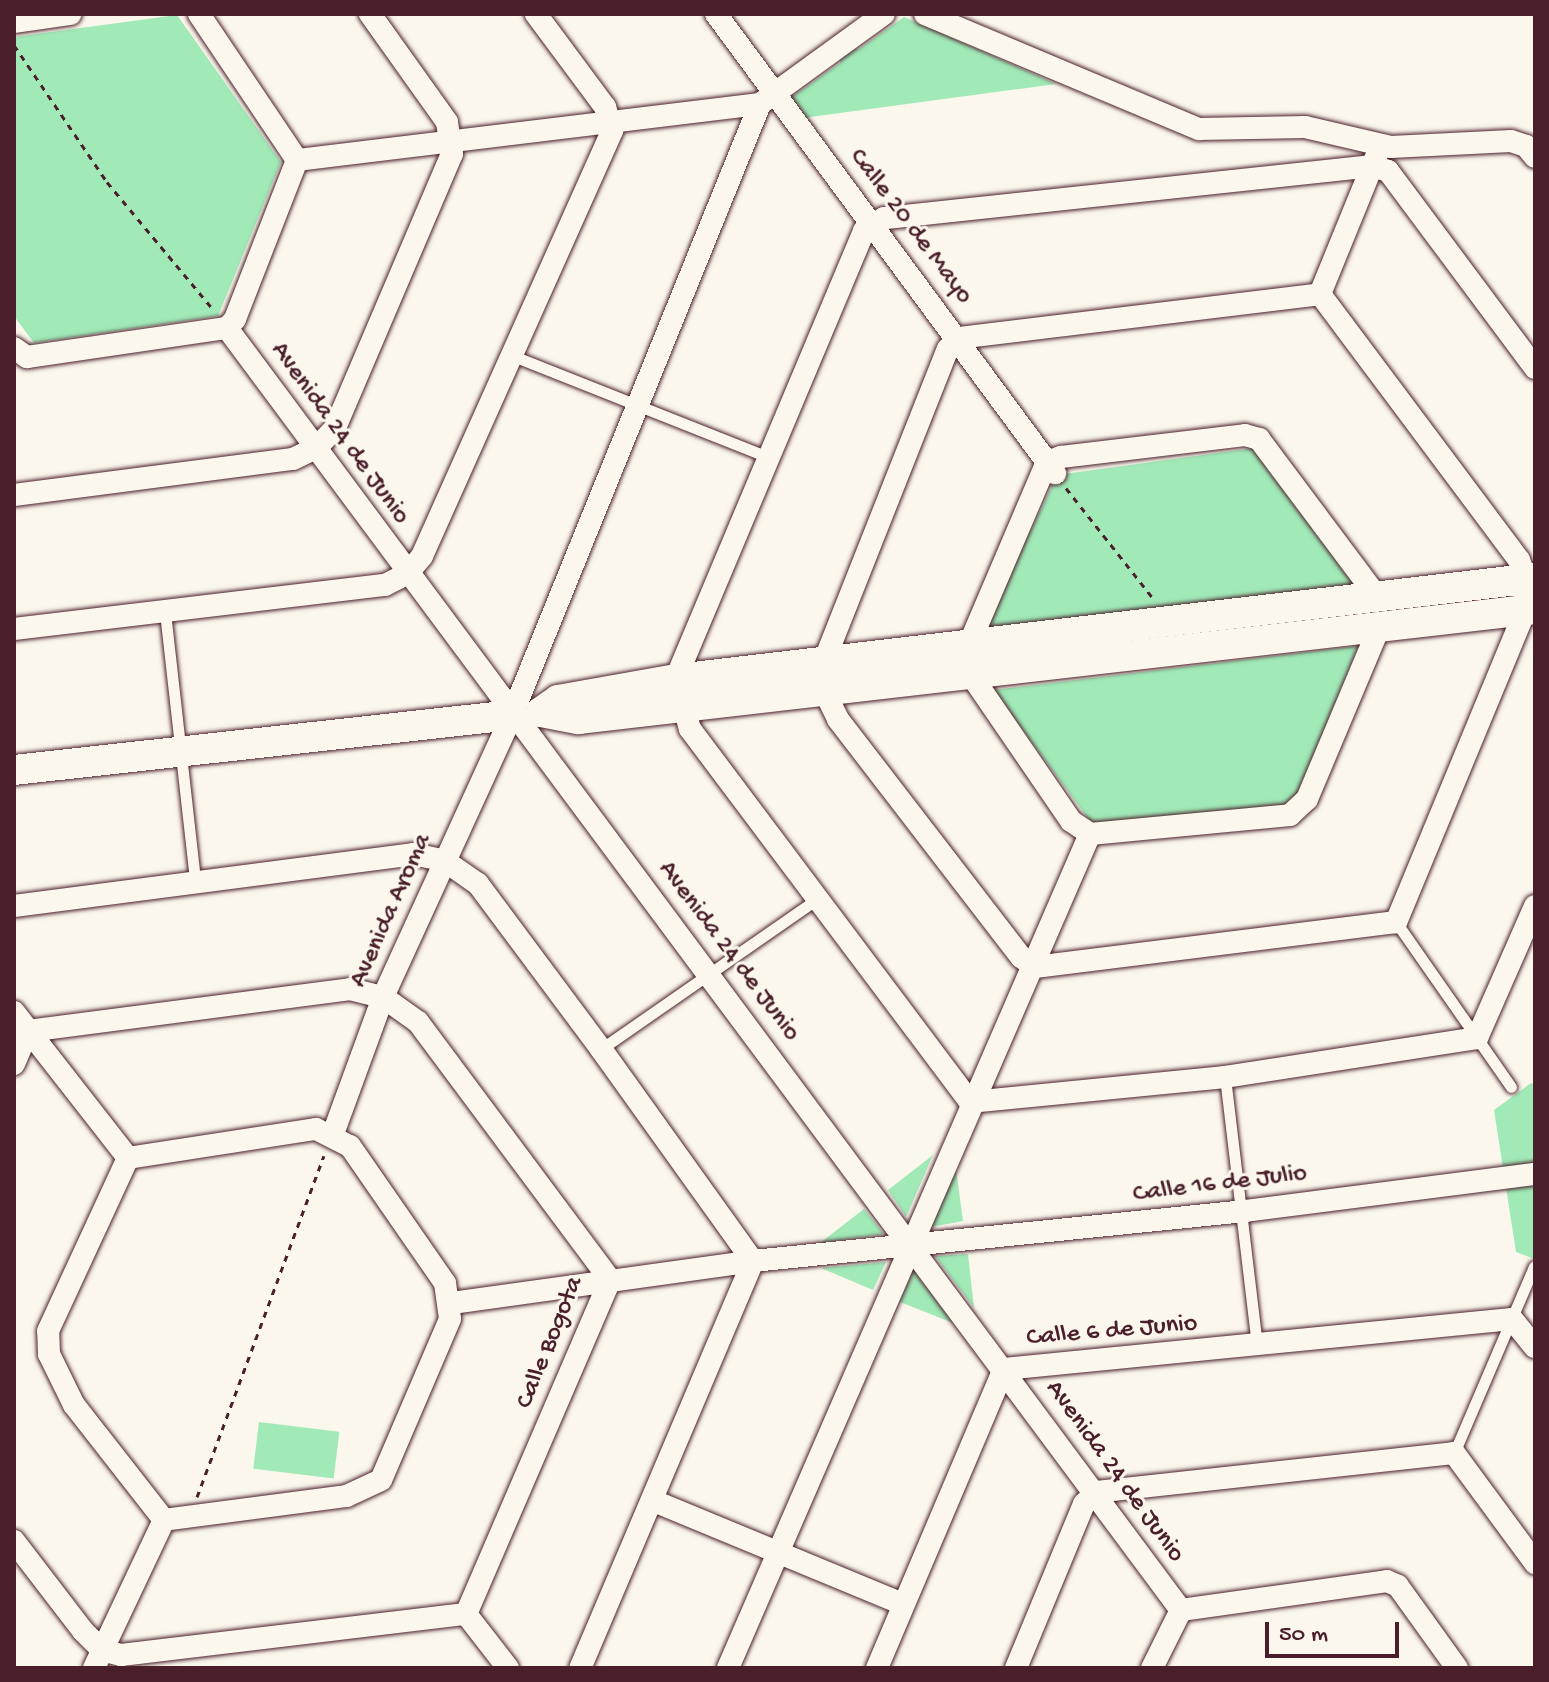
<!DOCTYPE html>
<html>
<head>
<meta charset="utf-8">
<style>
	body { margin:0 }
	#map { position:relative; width:1549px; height:1682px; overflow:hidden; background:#fbf7ec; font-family:"Gochi Hand",sans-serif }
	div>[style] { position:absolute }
	.green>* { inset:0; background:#a1eab8; transform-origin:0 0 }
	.path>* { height:3px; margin-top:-1.5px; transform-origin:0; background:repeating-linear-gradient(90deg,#4a1f2b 0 6px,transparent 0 12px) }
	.roads { filter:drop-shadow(0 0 2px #4a1f2b) drop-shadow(0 0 2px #4a1f2b) }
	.lane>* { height:11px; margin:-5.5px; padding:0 5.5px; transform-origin:5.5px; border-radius:5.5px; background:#fbf7ec }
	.street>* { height:22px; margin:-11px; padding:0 11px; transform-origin:11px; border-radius:11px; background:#fbf7ec }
	.secondary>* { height:30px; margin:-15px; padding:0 15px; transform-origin:15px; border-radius:15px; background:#fbf7ec }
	span { translate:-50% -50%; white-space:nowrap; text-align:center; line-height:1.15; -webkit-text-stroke:6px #fbf7ec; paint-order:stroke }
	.street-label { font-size:26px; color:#4a1f2b }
	.frame { position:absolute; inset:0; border:16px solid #4a1f2b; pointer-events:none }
	.scale { position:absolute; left:1265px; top:1622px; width:134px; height:36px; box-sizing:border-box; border:4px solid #4a1f2b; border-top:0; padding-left:10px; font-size:24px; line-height:28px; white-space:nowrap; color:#4a1f2b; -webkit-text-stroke:6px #fbf7ec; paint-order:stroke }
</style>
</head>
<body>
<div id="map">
	<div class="green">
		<i style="clip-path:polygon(177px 15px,281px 162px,218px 316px,34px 343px,14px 316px,14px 37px)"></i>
		<i style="clip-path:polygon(904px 17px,1056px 84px,803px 118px,789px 99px,840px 63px,839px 50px,859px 49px)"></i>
		<i style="clip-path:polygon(1254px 448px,1358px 583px,982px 633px,1057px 475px)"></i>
		<i style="clip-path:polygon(1358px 646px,1295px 805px,1093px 825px,993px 690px)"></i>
		<i style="clip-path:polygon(1531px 1083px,1535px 1085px,1535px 1259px,1516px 1252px,1494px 1110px)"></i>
		<i style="clip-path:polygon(933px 1155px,906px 1217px,888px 1190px)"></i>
		<i style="clip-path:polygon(956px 1169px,963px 1221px,931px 1227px)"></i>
		<i style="clip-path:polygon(864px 1209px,884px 1234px,820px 1243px)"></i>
		<i style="clip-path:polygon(968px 1254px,974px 1308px,935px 1256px)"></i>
		<i style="clip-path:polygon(886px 1262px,873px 1290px,821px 1268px)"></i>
		<i style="clip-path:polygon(913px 1270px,953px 1323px,900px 1302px)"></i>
		<i style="left:259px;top:1422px;width:81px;height:47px;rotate:7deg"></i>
	</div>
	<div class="path">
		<i style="left:14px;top:45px;width:166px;rotate:55.8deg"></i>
		<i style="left:107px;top:182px;width:165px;rotate:50.2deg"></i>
		<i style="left:1066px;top:488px;width:140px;rotate:51.7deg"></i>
		<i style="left:197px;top:1497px;width:364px;rotate:-69.6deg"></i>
	</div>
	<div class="roads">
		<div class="lane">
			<i style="left:513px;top:356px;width:271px;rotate:21.6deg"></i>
			<i style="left:165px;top:612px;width:271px;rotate:83.6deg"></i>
			<i style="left:1396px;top:922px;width:201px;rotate:55.1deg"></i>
			<i style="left:601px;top:1049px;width:261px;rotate:-34.8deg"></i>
			<i style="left:1225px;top:1077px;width:271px;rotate:83.2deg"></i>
			<i style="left:1454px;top:1453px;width:203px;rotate:-66.8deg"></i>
		</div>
		<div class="street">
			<i style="left:716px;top:14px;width:571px;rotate:53.55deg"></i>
			<i style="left:925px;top:14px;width:297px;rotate:22.8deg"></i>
			<i style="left:1199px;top:129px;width:106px;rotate:-1.1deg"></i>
			<i style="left:1305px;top:127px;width:88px;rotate:13.1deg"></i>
			<i style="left:1391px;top:147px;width:120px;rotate:-2.9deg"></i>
			<i style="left:1511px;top:141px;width:16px;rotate:18deg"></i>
			<i style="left:1526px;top:146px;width:14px;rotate:51deg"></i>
			<i style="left:14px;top:22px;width:57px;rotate:-8.1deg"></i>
			<i style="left:297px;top:160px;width:466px;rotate:-6.9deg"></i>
			<i style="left:760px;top:104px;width:153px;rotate:-36deg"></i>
			<i style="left:1320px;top:294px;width:332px;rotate:53.2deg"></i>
			<i style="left:1519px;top:560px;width:20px;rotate:70deg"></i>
			<i style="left:1526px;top:579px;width:32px;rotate:92deg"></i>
			<i style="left:1525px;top:611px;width:337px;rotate:112.5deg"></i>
			<i style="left:1396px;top:922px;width:364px;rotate:172.9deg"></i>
			<i style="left:1035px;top:967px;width:17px;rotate:-144deg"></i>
			<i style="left:1021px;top:957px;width:300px;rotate:-127.6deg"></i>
			<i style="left:838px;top:719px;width:30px;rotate:-116deg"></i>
			<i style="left:825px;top:692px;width:28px;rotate:-94deg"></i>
			<i style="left:823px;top:664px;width:339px;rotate:-68.4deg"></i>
			<i style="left:948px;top:349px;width:15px;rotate:-48deg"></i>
			<i style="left:958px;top:338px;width:365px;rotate:-6.9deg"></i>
			<i style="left:1320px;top:294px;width:151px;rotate:-67.8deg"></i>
			<i style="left:227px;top:328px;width:1598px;rotate:53.35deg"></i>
			<i style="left:14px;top:348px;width:16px;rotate:35deg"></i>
			<i style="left:27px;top:357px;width:202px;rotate:-8.3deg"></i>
			<i style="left:227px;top:328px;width:12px;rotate:-48deg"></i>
			<i style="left:235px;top:319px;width:171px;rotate:-68.7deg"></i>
			<i style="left:297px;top:160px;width:176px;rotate:-123.9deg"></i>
			<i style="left:1535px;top:368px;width:246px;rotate:-126.7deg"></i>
			<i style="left:1388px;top:171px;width:16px;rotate:-162deg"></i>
			<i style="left:1373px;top:166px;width:492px;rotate:173.9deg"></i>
			<i style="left:884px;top:218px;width:24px;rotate:147deg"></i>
			<i style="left:864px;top:231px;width:486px;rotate:112.8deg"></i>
			<i style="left:676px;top:679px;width:52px;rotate:74.4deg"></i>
			<i style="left:690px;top:729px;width:466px;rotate:53.1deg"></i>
			<i style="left:970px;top:1102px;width:256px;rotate:-5.6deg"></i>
			<i style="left:1225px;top:1077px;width:255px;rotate:-8.8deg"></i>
			<i style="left:1477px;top:1038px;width:144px;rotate:-66.3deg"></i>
			<i style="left:14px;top:495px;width:281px;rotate:-7.4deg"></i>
			<i style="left:293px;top:459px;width:25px;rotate:-26deg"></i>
			<i style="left:316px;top:448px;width:28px;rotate:-46deg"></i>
			<i style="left:335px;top:428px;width:298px;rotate:-66.9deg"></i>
			<i style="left:452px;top:154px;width:32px;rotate:-99deg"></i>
			<i style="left:447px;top:122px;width:133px;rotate:-125.5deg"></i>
			<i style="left:14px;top:629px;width:374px;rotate:-6.8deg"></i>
			<i style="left:385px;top:585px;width:25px;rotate:-27deg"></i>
			<i style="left:407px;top:574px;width:23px;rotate:-50deg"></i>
			<i style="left:422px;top:556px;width:466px;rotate:-65.9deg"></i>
			<i style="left:612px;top:131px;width:25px;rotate:-106deg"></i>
			<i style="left:605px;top:107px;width:116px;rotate:-126.6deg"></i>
			<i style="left:968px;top:647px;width:201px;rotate:-66.9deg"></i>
			<i style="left:1047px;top:462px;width:15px;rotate:-20deg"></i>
			<i style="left:1061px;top:457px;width:185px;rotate:-6.8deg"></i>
			<i style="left:1245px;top:435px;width:15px;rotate:16deg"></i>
			<i style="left:1259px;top:439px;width:199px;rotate:53.2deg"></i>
			<i style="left:971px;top:675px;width:177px;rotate:55.6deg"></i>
			<i style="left:1071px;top:821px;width:23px;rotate:34deg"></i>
			<i style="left:1090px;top:834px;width:201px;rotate:-5.4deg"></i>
			<i style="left:1290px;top:815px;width:23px;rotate:-43deg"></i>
			<i style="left:1307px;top:799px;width:186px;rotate:-67.2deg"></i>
			<i style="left:14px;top:906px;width:402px;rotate:-7.4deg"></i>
			<i style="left:413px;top:854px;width:33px;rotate:12deg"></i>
			<i style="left:445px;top:861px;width:40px;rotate:34.9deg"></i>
			<i style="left:478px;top:884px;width:206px;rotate:53.3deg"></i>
			<i style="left:601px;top:1049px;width:261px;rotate:54.4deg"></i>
			<i style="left:753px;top:1261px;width:442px;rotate:113deg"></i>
			<i style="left:14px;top:1012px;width:185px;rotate:52deg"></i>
			<i style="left:14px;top:1064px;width:36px;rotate:-67deg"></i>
			<i style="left:28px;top:1031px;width:325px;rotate:-7.4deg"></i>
			<i style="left:350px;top:989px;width:34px;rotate:14deg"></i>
			<i style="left:383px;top:997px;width:43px;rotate:35.5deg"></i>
			<i style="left:418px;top:1022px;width:322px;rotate:53.3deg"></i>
			<i style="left:610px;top:1280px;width:364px;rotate:113.3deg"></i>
			<i style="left:316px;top:1129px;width:38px;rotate:27deg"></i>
			<i style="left:350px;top:1146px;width:167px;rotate:55.3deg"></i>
			<i style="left:445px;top:1283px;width:36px;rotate:82deg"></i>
			<i style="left:450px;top:1319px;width:175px;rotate:113.2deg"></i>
			<i style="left:381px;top:1480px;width:38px;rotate:155deg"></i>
			<i style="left:346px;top:1496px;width:184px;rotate:172.5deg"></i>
			<i style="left:164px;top:1520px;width:146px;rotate:-128deg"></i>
			<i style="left:74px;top:1405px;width:57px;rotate:-116.1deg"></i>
			<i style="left:49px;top:1354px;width:23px;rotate:-92deg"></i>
			<i style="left:48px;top:1331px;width:191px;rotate:-65.2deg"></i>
			<i style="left:128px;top:1158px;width:190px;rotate:-8.8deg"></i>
			<i style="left:333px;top:1134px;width:146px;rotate:-69.9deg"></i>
			<i style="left:383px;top:997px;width:310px;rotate:-65.4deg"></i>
			<i style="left:512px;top:715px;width:659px;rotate:-67.91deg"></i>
			<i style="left:452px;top:1303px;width:304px;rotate:-7.9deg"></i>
			<i style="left:753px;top:1261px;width:495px;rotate:-5.8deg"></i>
			<i style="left:1245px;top:1211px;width:292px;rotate:-7.3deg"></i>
			<i style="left:654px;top:1501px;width:269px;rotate:22.5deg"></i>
			<i style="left:14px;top:1541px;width:113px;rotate:52.5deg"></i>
			<i style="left:83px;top:1631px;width:27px;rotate:45deg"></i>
			<i style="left:102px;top:1650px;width:20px;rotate:15deg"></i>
			<i style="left:121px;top:1655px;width:347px;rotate:-6.8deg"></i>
			<i style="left:466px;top:1614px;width:68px;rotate:52.1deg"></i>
			<i style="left:94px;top:1668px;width:164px;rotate:-64.7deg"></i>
			<i style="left:728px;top:1668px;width:909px;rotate:-66.54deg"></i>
			<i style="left:877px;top:1668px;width:325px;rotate:-67deg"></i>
			<i style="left:1004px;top:1369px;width:510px;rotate:-5.62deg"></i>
			<i style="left:1512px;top:1319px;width:36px;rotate:51deg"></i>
			<i style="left:1016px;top:1668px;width:178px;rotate:-67.5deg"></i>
			<i style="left:1084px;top:1504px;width:17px;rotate:-45deg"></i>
			<i style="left:1096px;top:1492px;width:360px;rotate:-6.2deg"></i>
			<i style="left:1454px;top:1453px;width:137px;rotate:53.6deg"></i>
			<i style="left:1152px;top:1668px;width:65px;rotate:-63.4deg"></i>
			<i style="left:1181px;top:1610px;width:208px;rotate:-8deg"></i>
			<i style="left:1387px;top:1581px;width:12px;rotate:24deg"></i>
			<i style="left:1398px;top:1586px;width:101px;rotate:54.3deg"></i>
		</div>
		<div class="secondary">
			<i style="left:1535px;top:578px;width:865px;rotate:173.29deg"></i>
			<i style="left:676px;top:679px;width:120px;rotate:169.9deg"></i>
			<i style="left:558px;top:700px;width:21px;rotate:145deg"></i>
			<i style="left:541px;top:712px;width:38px;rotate:11deg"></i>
			<i style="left:578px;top:719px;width:963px;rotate:-6.56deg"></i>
			<i style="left:14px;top:770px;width:501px;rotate:-6.3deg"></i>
		</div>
	</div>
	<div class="street-label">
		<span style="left:910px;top:227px;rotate:53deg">Calle 20 de Mayo</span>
		<span style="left:339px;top:434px;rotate:54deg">Avenida 24 de Junio</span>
		<span style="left:392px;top:911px;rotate:-66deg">Avenida Aroma</span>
		<span style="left:728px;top:952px;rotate:53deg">Avenida 24 de Junio</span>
		<span style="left:1220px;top:1185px;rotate:-7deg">Calle 16 de Julio</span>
		<span style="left:1112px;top:1332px;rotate:-5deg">Calle 6 de Junio</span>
		<span style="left:551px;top:1343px;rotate:-68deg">Calle Bogota</span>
		<span style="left:1114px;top:1472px;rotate:54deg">Avenida 24 de Junio</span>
	</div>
	<div class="frame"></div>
	<div class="scale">50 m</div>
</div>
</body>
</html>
